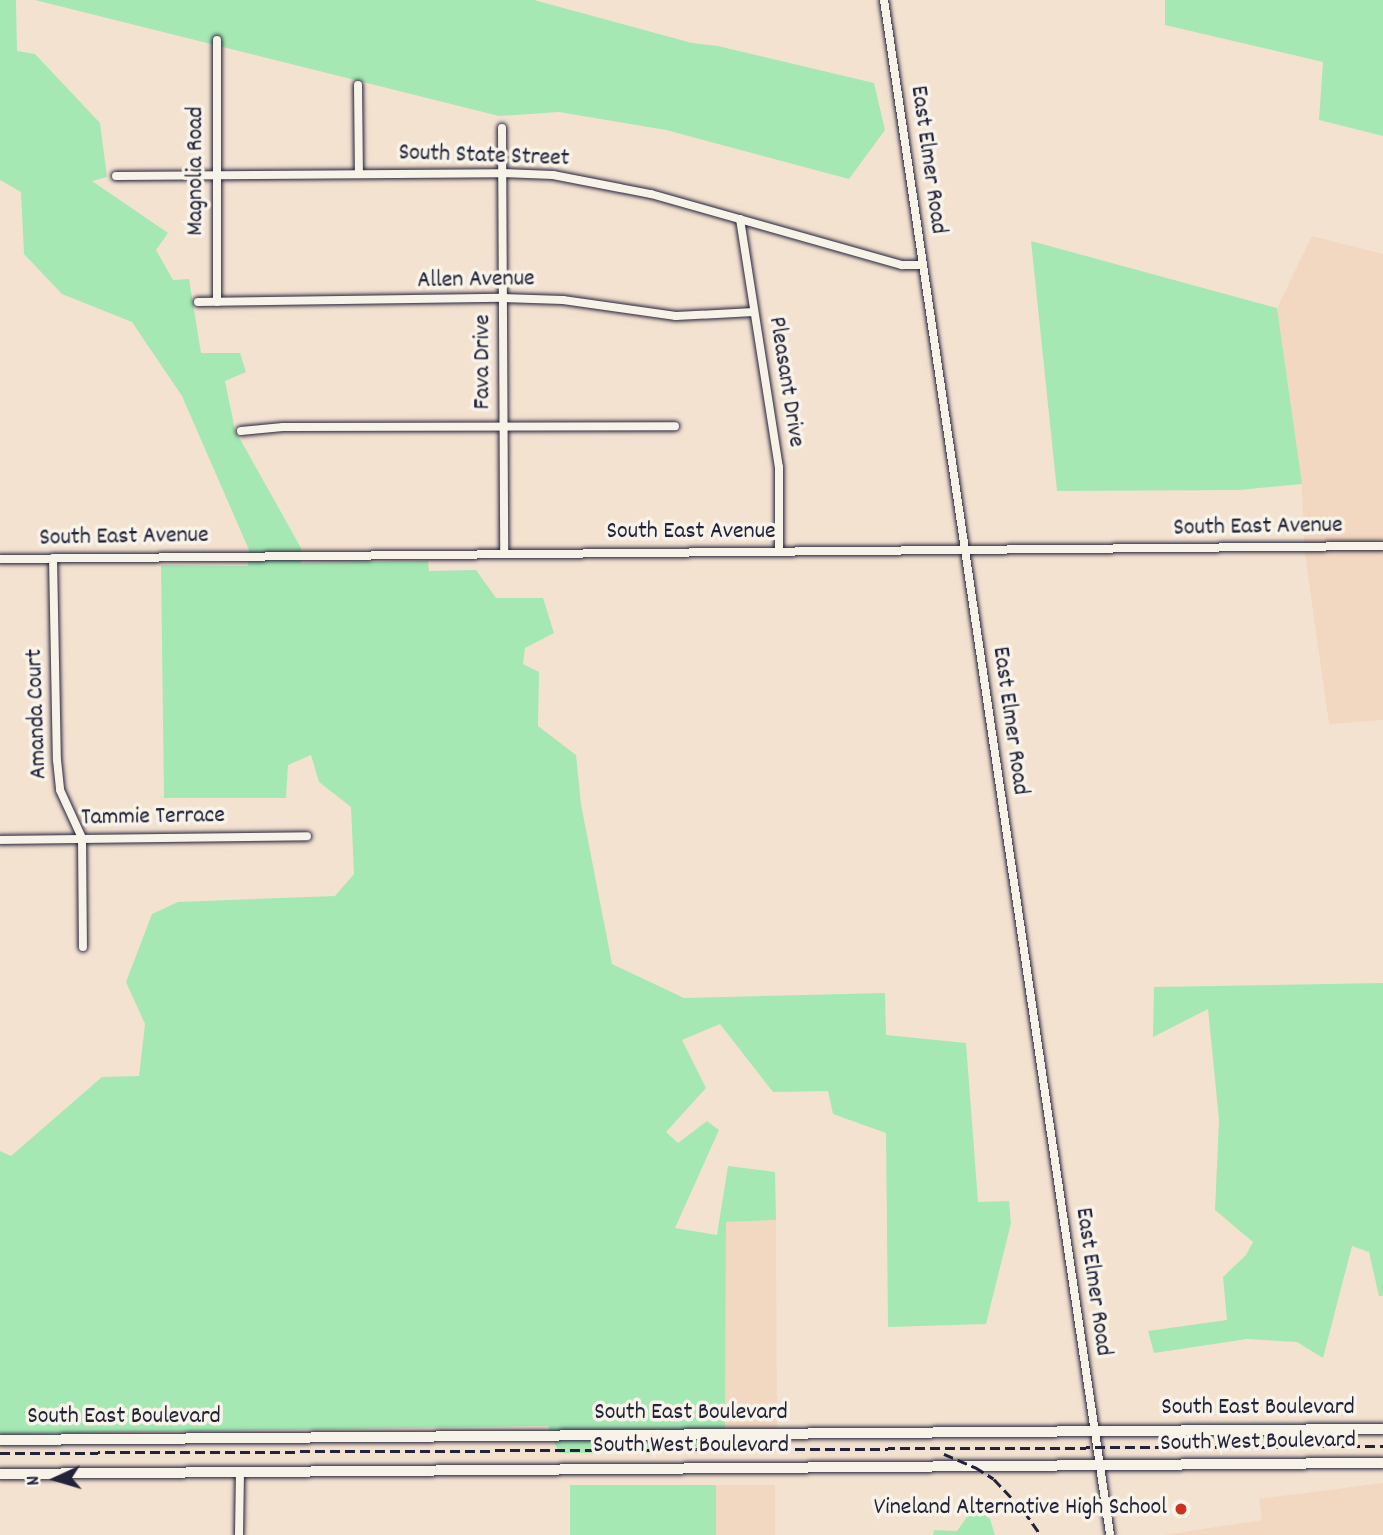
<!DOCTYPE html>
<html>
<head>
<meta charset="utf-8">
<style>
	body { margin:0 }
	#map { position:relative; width:1383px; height:1535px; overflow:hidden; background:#f4e2d1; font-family:Dekko,sans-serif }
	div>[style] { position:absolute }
	.built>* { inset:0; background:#f2d7c1; transform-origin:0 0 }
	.green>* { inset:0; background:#a5e8b3; transform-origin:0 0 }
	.roads { filter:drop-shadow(0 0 2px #22223b) drop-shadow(0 0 2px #22223b) }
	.minor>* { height:8px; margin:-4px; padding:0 4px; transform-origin:4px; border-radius:4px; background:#f7f3e8 }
	.secondary>* { height:10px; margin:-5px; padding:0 5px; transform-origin:5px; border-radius:5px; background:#f7f3e8 }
	.rail>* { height:2.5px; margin-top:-1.25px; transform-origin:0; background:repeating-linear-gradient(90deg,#22223b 0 10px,transparent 0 15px) }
	.dots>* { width:19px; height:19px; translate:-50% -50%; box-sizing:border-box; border:4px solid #f7f3e8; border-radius:50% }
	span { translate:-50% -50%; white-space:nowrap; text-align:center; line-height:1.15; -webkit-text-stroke:7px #f7f3e8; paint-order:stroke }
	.street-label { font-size:24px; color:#22223b }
	.poi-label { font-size:24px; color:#22223b }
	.right { translate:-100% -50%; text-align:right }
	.north { position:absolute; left:21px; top:1444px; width:70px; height:70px; -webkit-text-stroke:5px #f7f3e8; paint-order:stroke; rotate:266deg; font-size:19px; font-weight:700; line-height:28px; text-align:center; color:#22223b }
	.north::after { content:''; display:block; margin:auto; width:24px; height:32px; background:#22223b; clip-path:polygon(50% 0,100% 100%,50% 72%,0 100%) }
</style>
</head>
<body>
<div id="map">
	<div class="built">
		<i style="clip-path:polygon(1312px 236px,1383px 254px,1383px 720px,1329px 724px,1304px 547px,1302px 484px,1277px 308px)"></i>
		<i style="clip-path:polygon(776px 1220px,777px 1452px,721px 1452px,725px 1429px,726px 1222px)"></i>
		<i style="clip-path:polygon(1383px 1483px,1383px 1535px,1164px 1535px,1262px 1520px,1259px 1499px)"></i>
		<i style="left:716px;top:1485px;width:59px;height:50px"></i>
	</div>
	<div class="green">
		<i style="clip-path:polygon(0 0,16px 0,17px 51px,35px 54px,100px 123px,107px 177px,92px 181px,168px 233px,156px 250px,173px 280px,189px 279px,201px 353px,240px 353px,246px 372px,225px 381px,235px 430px,301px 548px,301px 563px,428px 561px,429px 571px,476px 570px,496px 598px,543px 598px,554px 633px,525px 648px,523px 664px,539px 672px,538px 726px,576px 755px,581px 804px,612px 964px,684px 998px,885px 993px,886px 1035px,966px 1043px,978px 1202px,1009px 1201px,1011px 1223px,986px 1324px,888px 1327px,886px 1133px,833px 1114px,828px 1091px,773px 1092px,720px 1024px,682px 1040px,706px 1088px,666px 1132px,678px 1143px,707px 1121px,719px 1130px,675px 1228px,717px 1235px,728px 1166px,775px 1172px,776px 1220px,726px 1222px,725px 1429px,721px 1452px,559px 1453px,548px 1426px,0 1434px,0 1151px,11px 1156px,102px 1077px,139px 1076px,145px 1024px,126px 982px,152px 914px,178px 902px,335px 896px,354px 874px,351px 807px,319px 782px,311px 755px,288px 765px,286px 798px,164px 798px,161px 565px,248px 566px,249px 550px,182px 396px,132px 322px,62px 294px,24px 254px,21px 192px,0 180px)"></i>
		<i style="clip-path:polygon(35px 0,534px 0,692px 43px,718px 46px,874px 83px,885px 130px,849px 179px,666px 130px,559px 112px,499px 116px)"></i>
		<i style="clip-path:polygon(1165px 0,1383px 0,1383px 136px,1319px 120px,1323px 62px,1165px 25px)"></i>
		<i style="clip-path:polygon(1031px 241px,1277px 308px,1302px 484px,1239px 490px,1057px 491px)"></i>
		<i style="clip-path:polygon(1383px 983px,1383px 1296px,1379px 1296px,1369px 1252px,1352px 1246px,1323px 1358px,1297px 1342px,1247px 1339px,1154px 1353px,1148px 1331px,1227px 1320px,1223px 1277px,1246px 1255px,1253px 1242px,1215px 1210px,1219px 1120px,1208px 1009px,1153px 1037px,1154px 987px)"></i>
		<i style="left:716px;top:1485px;width:50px;height:146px;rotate:90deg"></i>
		<i style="clip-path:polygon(974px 1507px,990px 1519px,995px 1535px,933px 1535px,934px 1530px,957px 1531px)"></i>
	</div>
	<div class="roads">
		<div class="minor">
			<i style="left:884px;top:0;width:1552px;rotate:81.62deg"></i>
			<i style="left:217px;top:40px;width:262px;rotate:90deg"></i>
			<i style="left:358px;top:85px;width:89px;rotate:89.4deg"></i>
			<i style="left:502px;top:128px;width:425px;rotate:89.7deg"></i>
			<i style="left:116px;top:176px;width:386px;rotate:-0.4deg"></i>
			<i style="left:502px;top:173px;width:51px;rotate:2.2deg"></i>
			<i style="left:553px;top:175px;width:100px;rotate:11deg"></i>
			<i style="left:651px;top:194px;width:261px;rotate:15.8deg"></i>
			<i style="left:902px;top:265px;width:21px"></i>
			<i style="left:740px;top:219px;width:251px;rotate:81.1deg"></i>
			<i style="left:779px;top:467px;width:84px;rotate:90deg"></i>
			<i style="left:198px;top:302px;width:304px;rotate:-0.8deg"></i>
			<i style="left:502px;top:298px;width:61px;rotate:1.9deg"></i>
			<i style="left:563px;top:300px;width:114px;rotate:8.1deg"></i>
			<i style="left:676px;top:316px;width:78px;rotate:-2.9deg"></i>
			<i style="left:241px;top:431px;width:42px;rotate:-5.4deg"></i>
			<i style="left:283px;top:427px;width:392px;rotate:-0.1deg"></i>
			<i style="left:53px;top:558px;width:202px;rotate:88.9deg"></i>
			<i style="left:57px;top:760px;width:30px;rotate:84deg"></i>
			<i style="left:60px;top:790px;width:53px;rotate:65.4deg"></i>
			<i style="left:82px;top:838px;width:109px;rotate:89.5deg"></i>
			<i style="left:0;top:559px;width:1383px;rotate:-0.54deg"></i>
			<i style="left:0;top:840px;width:307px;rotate:-0.7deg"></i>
			<i style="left:239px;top:1535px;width:63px;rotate:-89.1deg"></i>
		</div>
		<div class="secondary">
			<i style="left:0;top:1440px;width:1383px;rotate:-0.46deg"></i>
			<i style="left:0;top:1474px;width:1383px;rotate:-0.46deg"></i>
		</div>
	</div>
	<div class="rail">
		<i style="left:0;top:1453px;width:1383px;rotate:-0.29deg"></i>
		<i style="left:944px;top:1454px;width:34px;rotate:23deg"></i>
		<i style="left:975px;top:1467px;width:22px;rotate:32deg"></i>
		<i style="left:994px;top:1479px;width:44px;rotate:46.8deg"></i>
		<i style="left:1024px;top:1511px;width:29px;rotate:55deg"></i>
	</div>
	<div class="dots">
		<i style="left:1181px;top:1509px;background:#c8321e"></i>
	</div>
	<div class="street-label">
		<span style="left:484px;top:157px;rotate:2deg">South State Street</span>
		<span style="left:927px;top:160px;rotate:82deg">East Elmer Road</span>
		<span style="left:197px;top:171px;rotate:-90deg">Magnolia Road</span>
		<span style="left:476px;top:281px;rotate:-1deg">Allen Avenue</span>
		<span style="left:484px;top:362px;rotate:-90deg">Fava Drive</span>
		<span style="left:785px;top:382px;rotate:81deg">Pleasant Drive</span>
		<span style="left:1258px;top:528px;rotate:-1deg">South East Avenue</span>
		<span style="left:691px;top:533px">South East Avenue</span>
		<span style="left:124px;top:538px;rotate:-1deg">South East Avenue</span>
		<span style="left:38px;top:714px;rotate:-92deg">Amanda Court</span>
		<span style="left:1009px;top:721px;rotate:82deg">East Elmer Road</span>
		<span style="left:153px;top:818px;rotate:-1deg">Tammie Terrace</span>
		<span style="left:1092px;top:1282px;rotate:82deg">East Elmer Road</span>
		<span style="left:1258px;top:1409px">South East Boulevard</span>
		<span style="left:691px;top:1414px">South East Boulevard</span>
		<span style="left:124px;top:1418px">South East Boulevard</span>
		<span style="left:1258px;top:1443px;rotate:-1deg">South West Boulevard</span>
		<span style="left:691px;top:1447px">South West Boulevard</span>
	</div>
	<div class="poi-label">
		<span class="right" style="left:1167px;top:1509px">Vineland Alternative High School</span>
	</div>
	<div class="north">N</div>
</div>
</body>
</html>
